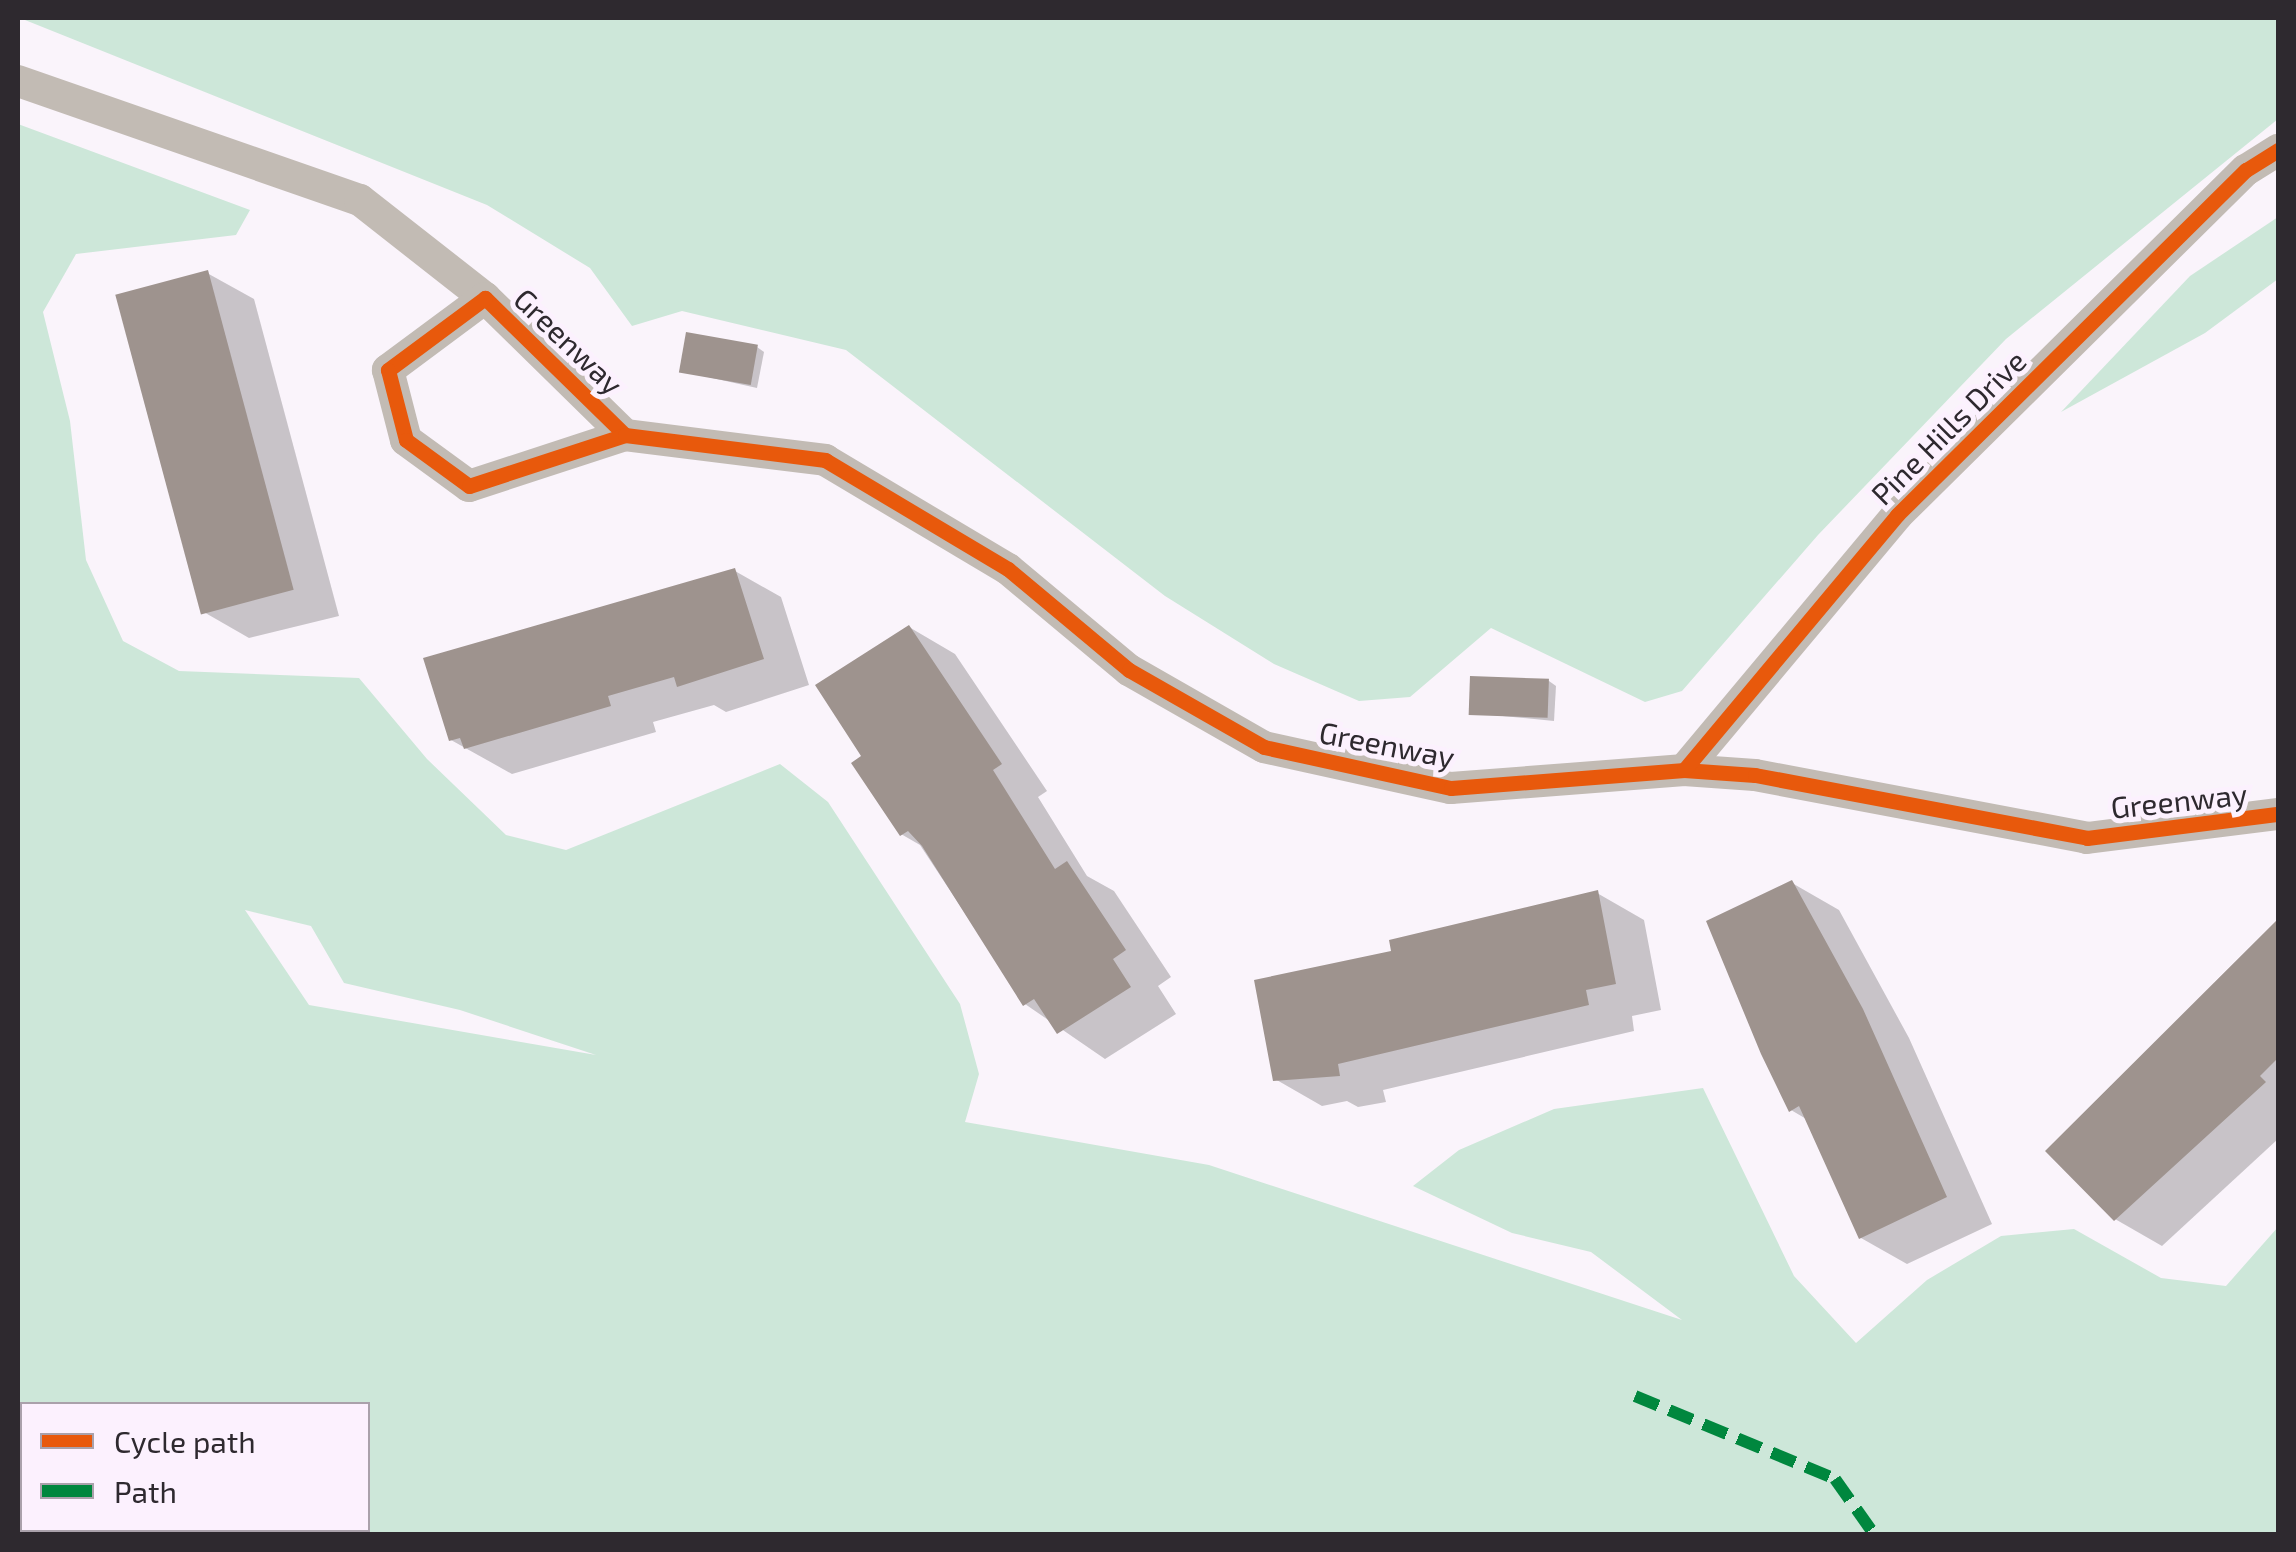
<!DOCTYPE html>
<html>
<head>
<meta charset="utf-8">
<style>
	body { margin:0 }
	#map { position:relative; width:2296px; height:1552px; overflow:hidden; background:#faf4fb; font-family:"Exo 2",sans-serif }
	div>[style] { position:absolute }
	.green>* { inset:0; background:#cde7d9 }
	.shadow>* { inset:0; background:#0003 }
	.building>* { inset:0; background:#9e938e; transform-origin:0 0 }
	.minor>* { height:32px; margin:-16px; padding:0 16px; transform-origin:16px; border-radius:16px; background:#c2bbb4 }
	.quiet>* { height:12px; margin-top:-6px; transform-origin:0; background:repeating-linear-gradient(90deg,#00873e 0 25px,transparent 0 37px) }
	.cycleway>* { height:15px; margin:-7.5px; padding:0 7.5px; transform-origin:7.5px; border-radius:7.5px; background:#e8590c }
	span { translate:-50% -50%; white-space:nowrap; text-align:center; line-height:1.15; -webkit-text-stroke:10px #fcf1fe; paint-order:stroke }
	.street-label { font-size:30px; color:#2e292f }
	.frame { position:absolute; inset:0; border:20px solid #2e292f; pointer-events:none }
	.legend { position:absolute; left:20px; top:1402px; width:350px; height:130px; box-sizing:border-box; background:#fcf1fe; border:2px solid #aaa1ab; margin:0; padding:12px 18px; list-style:none; font-size:30px; color:#2e292f }
	.legend li { display:flex; align-items:center; gap:20px; height:50px }
	.legend b { width:50px; border:2px solid #aaa1ab }
</style>
</head>
<body>
<div id="map">
	<div class="green">
		<i style="clip-path:polygon(20px 18px,2278px 18px,2278px 119px,2006px 339px,1818px 535px,1682px 691px,1645px 702px,1491px 628px,1410px 697px,1359px 701px,1274px 664px,1165px 596px,846px 350px,682px 311px,632px 326px,590px 268px,487px 205px)"></i>
		<i style="clip-path:polygon(evenodd,18px 124px,250px 210px,236px 235px,76px 254px,43px 312px,70px 421px,86px 560px,123px 641px,179px 671px,359px 678px,427px 759px,506px 835px,566px 850px,780px 764px,828px 802px,960px 1004px,979px 1074px,965px 1122px,1209px 1165px,1682px 1320px,1591px 1252px,1512px 1233px,1413px 1186px,1459px 1150px,1554px 1109px,1703px 1088px,1794px 1276px,1856px 1343px,1927px 1280px,2001px 1236px,2074px 1229px,2161px 1278px,2226px 1286px,2278px 1227px,2278px 1534px,18px 1534px,18px 124px,245px 910px,311px 926px,344px 983px,460px 1010px,596px 1055px,309px 1005px,245px 910px,18px 124px,368px 1404px,368px 1530px,22px 1530px,22px 1404px,368px 1404px)"></i>
		<i style="clip-path:polygon(2278px 217px,2278px 279px,2205px 333px,2061px 412px,2190px 276px)"></i>
	</div>
	<div class="shadow">
		<i style="clip-path:polygon(207px 273px,254px 299px,339px 616px,249px 638px,202px 611px)"></i>
		<i style="clip-path:polygon(757px 347px,764px 352px,757px 388px,681px 371px)"></i>
		<i style="clip-path:polygon(735px 571px,781px 597px,809px 685px,726px 712px,714px 705px,653px 722px,656px 732px,512px 774px,451px 740px)"></i>
		<i style="clip-path:polygon(909px 627px,955px 654px,1047px 791px,1038px 797px,1087px 876px,1114px 891px,1171px 977px,1158px 986px,1176px 1014px,1105px 1059px,1025px 1004px,920px 845px,901px 834px,865px 757px)"></i>
		<i style="clip-path:polygon(1549px 681px,1556px 686px,1554px 721px,1471px 713px)"></i>
		<i style="clip-path:polygon(1792px 883px,1839px 910px,1909px 1038px,1992px 1224px,1907px 1264px,1861px 1238px,1808px 1120px,1791px 1110px)"></i>
		<i style="clip-path:polygon(1597px 893px,1644px 920px,1661px 1010px,1632px 1016px,1634px 1031px,1383px 1090px,1386px 1102px,1358px 1107px,1347px 1101px,1322px 1106px,1275px 1079px,1394px 953px)"></i>
		<i style="clip-path:polygon(2278px 923px,2278px 1139px,2162px 1246px,2115px 1219px,2049px 1151px)"></i>
	</div>
	<div class="building">
		<i style="left:208px;top:270px;width:331px;height:96px;rotate:75deg"></i>
		<i style="left:686px;top:332px;width:73px;height:41px;rotate:10deg"></i>
		<i style="clip-path:polygon(735px 568px,764px 659px,677px 687px,674px 677px,608px 696px,611px 706px,464px 749px,460px 738px,449px 741px,423px 658px)"></i>
		<i style="clip-path:polygon(909px 625px,1002px 764px,993px 770px,1055px 869px,1067px 861px,1126px 950px,1113px 959px,1131px 987px,1057px 1034px,1034px 999px,1023px 1006px,922px 846px,908px 831px,900px 836px,851px 763px,861px 756px,815px 685px)"></i>
		<i style="left:1470px;top:676px;width:79px;height:39px;rotate:2deg"></i>
		<i style="clip-path:polygon(1792px 880px,1863px 1009px,1947px 1197px,1859px 1239px,1799px 1106px,1789px 1112px,1761px 1054px,1706px 921px)"></i>
		<i style="clip-path:polygon(1598px 890px,1616px 984px,1586px 990px,1589px 1005px,1338px 1064px,1340px 1076px,1273px 1081px,1254px 980px,1391px 951px,1389px 940px)"></i>
		<i style="clip-path:polygon(2278px 919px,2278px 1058px,2260px 1076px,2266px 1082px,2114px 1221px,2045px 1151px)"></i>
	</div>
	<div class="minor">
		<i style="left:18px;top:81px;width:362px;rotate:19.2deg"></i>
		<i style="left:360px;top:200px;width:159px;rotate:38.1deg"></i>
		<i style="left:625px;top:435px;width:196px;rotate:-135.6deg"></i>
		<i style="left:485px;top:298px;width:121px;rotate:143.4deg"></i>
		<i style="left:388px;top:370px;width:72px;rotate:75.6deg"></i>
		<i style="left:406px;top:440px;width:78px;rotate:36.1deg"></i>
		<i style="left:469px;top:486px;width:164px;rotate:-18.1deg"></i>
		<i style="left:625px;top:435px;width:202px;rotate:7.1deg"></i>
		<i style="left:825px;top:460px;width:213px;rotate:30.8deg"></i>
		<i style="left:1008px;top:569px;width:158px;rotate:39.9deg"></i>
		<i style="left:1129px;top:670px;width:155px;rotate:29.7deg"></i>
		<i style="left:1264px;top:747px;width:191px;rotate:12.4deg"></i>
		<i style="left:1451px;top:788px;width:234px;rotate:-4.4deg"></i>
		<i style="left:1684px;top:770px;width:71px;rotate:4deg"></i>
		<i style="left:1755px;top:775px;width:338px;rotate:10.7deg"></i>
		<i style="left:2087px;top:838px;width:193px;rotate:-7.2deg"></i>
		<i style="left:1684px;top:770px;width:332px;rotate:-50.1deg"></i>
		<i style="left:1897px;top:515px;width:491px;rotate:-44.7deg"></i>
		<i style="left:2246px;top:170px;width:38px;rotate:-32deg"></i>
	</div>
	<div class="quiet">
		<i style="left:1635px;top:1396px;width:217px;rotate:22.5deg"></i>
		<i style="left:1835px;top:1479px;width:67px;rotate:54.7deg"></i>
	</div>
	<div class="cycleway">
		<i style="left:625px;top:435px;width:196px;rotate:-135.6deg"></i>
		<i style="left:485px;top:298px;width:121px;rotate:143.4deg"></i>
		<i style="left:388px;top:370px;width:72px;rotate:75.6deg"></i>
		<i style="left:406px;top:440px;width:78px;rotate:36.1deg"></i>
		<i style="left:469px;top:486px;width:164px;rotate:-18.1deg"></i>
		<i style="left:625px;top:435px;width:202px;rotate:7.1deg"></i>
		<i style="left:825px;top:460px;width:213px;rotate:30.8deg"></i>
		<i style="left:1008px;top:569px;width:158px;rotate:39.9deg"></i>
		<i style="left:1129px;top:670px;width:155px;rotate:29.7deg"></i>
		<i style="left:1264px;top:747px;width:191px;rotate:12.4deg"></i>
		<i style="left:1451px;top:788px;width:234px;rotate:-4.4deg"></i>
		<i style="left:1684px;top:770px;width:71px;rotate:4deg"></i>
		<i style="left:1755px;top:775px;width:338px;rotate:10.7deg"></i>
		<i style="left:2087px;top:838px;width:193px;rotate:-7.2deg"></i>
		<i style="left:1684px;top:770px;width:332px;rotate:-50.1deg"></i>
		<i style="left:1897px;top:515px;width:491px;rotate:-44.7deg"></i>
		<i style="left:2246px;top:170px;width:38px;rotate:-32deg"></i>
	</div>
	<div class="street-label">
		<span style="left:569px;top:341px;rotate:44deg">Greenway</span>
		<span style="left:1948px;top:427px;rotate:-45deg">Pine Hills Drive</span>
		<span style="left:1387px;top:744px;rotate:11deg">Greenway</span>
		<span style="left:2179px;top:800px;rotate:-6deg">Greenway</span>
	</div>
	<div class="frame"></div>
	<ul class="legend">
	<li><b style="height:12px;background:#e8590c"></b>Cycle path</li>
	<li><b style="height:12px;background:#00873e"></b>Path</li>
	</ul>
</div>
</body>
</html>
